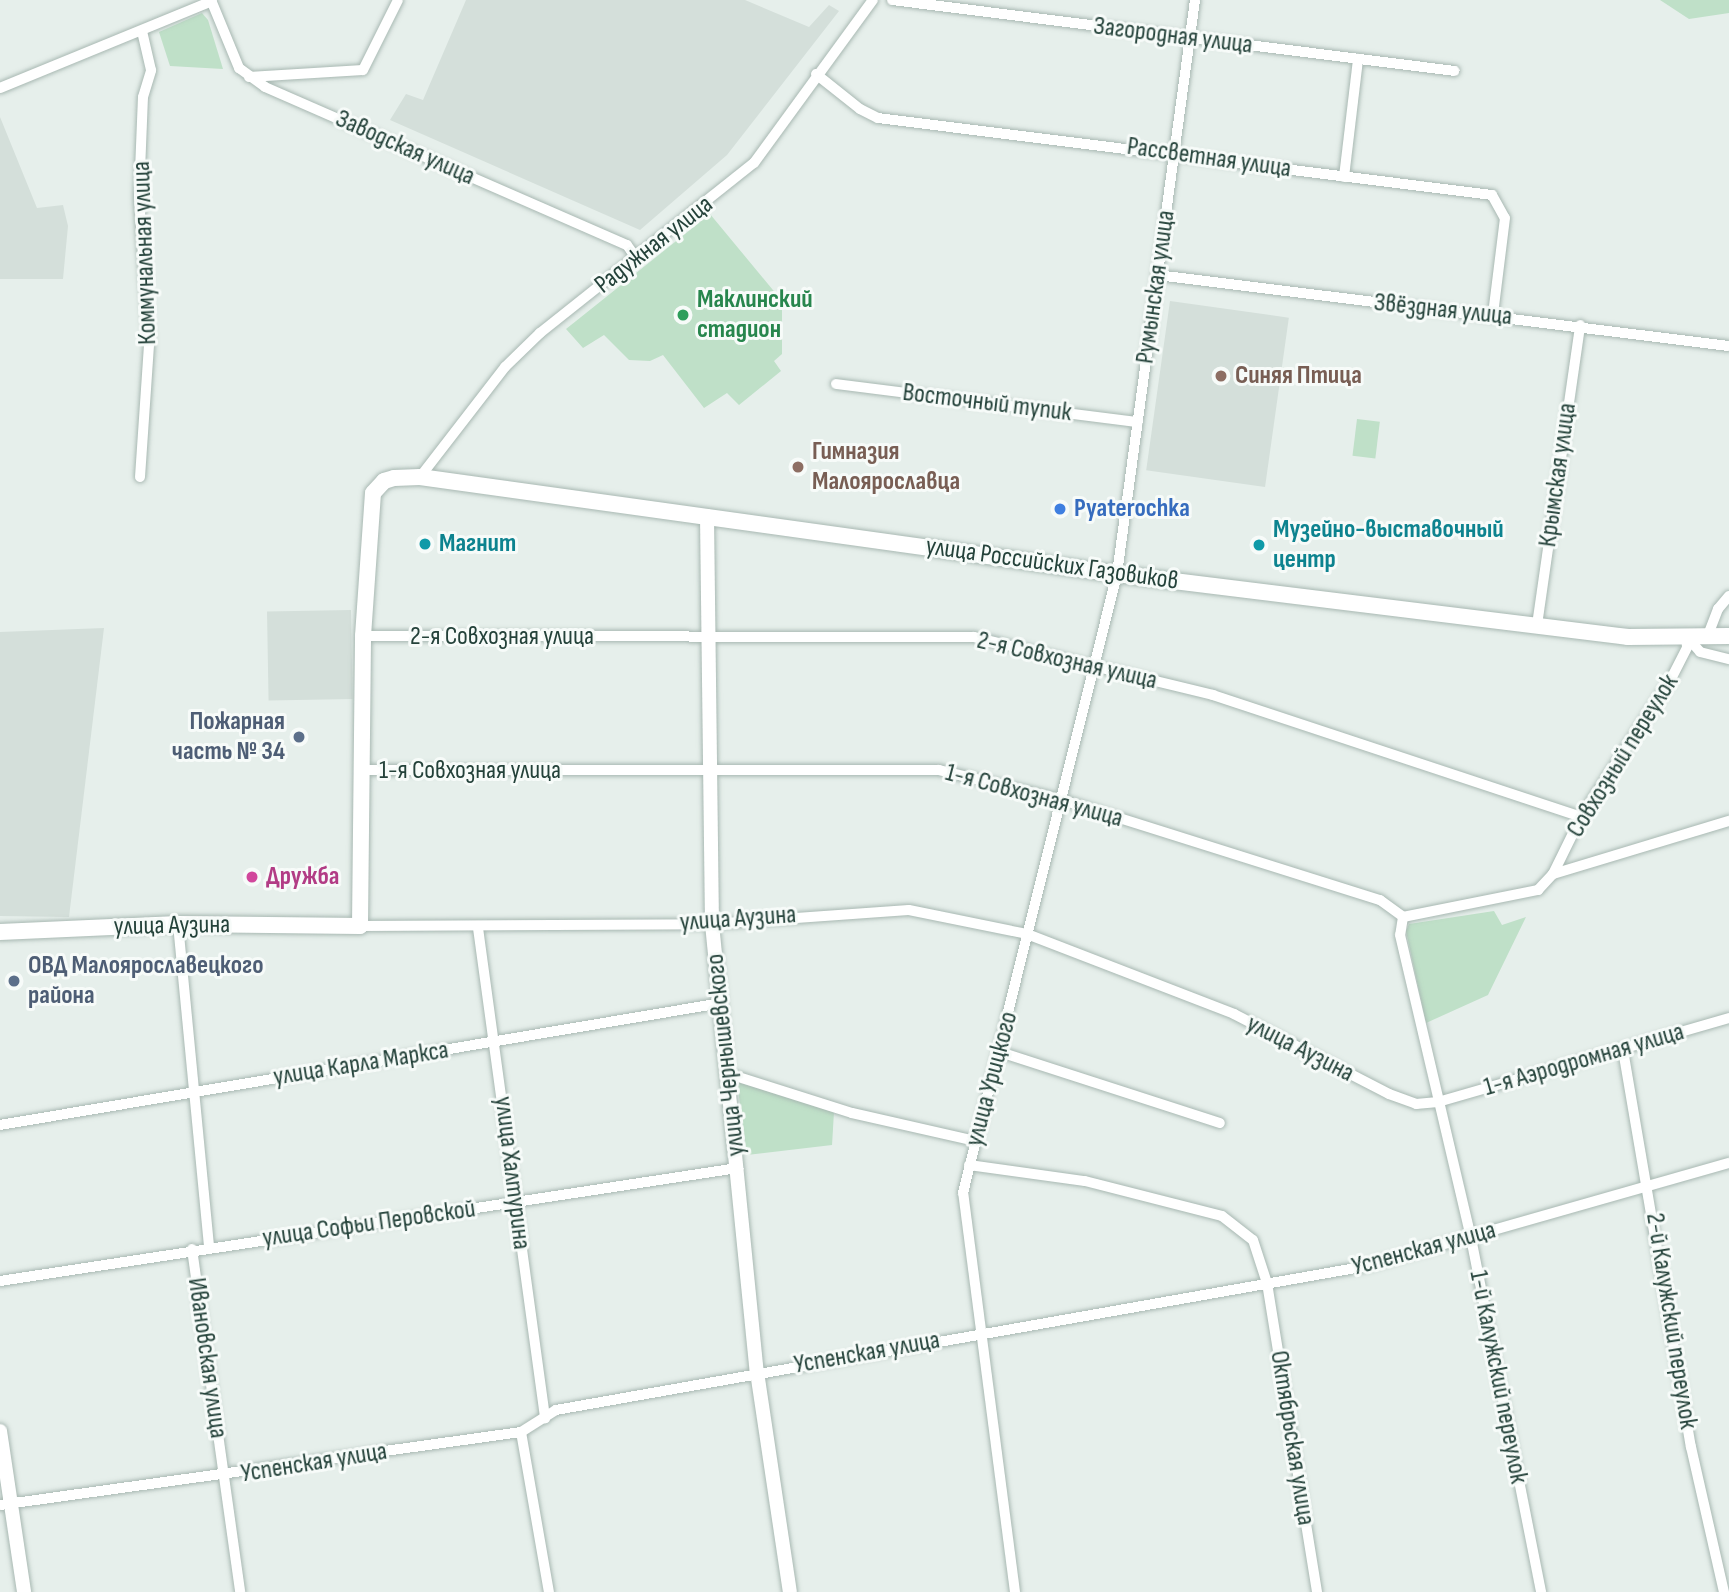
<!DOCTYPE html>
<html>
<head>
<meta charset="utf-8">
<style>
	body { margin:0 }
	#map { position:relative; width:1729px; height:1592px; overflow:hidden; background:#e6efeb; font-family:"Sofia Sans Condensed",sans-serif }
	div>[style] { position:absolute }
	.built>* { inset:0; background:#d4dfda; transform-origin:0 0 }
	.green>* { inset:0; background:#bfe0c8; transform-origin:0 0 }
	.roads { filter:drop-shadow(0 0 2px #a8b8b2) drop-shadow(0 0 2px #a8b8b2) }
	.minor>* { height:10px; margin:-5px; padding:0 5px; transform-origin:5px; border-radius:5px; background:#fff }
	.tertiary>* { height:14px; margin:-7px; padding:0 7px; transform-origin:7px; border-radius:7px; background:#fff }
	.secondary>* { height:16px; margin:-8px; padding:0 8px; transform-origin:8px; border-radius:8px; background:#fff }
	.dots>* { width:19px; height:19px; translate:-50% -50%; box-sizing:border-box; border:4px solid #f7fbf9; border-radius:50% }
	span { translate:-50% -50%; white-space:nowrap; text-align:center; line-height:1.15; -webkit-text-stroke:6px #f7fbf9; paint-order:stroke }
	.street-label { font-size:26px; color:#24423a }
	.leisure-label { font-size:26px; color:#27864d; font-weight:700 }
	.left { translate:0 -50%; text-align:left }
	.education-label { font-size:26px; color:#785e54; font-weight:700 }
	.shop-label { font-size:26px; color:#366cbe; font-weight:700 }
	.culture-label { font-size:26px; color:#0d838f; font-weight:700 }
	.service-label { font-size:26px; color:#4e5e75; font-weight:700 }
	.right { translate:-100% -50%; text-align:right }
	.hotel-label { font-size:26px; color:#b23c85; font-weight:700 }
</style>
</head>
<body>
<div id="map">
	<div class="built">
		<i style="clip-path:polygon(466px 0,745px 0,809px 27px,829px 5px,839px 11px,727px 155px,640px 230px,390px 120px,406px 94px,423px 100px)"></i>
		<i style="clip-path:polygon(0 117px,37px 208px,63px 205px,68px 226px,63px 279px,0 279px)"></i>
		<i style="left:1170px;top:301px;width:120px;height:171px;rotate:8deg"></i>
		<i style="left:351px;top:610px;width:89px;height:84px;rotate:89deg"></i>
		<i style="clip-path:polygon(104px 628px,69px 917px,0 916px,0 632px)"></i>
	</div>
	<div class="green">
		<i style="clip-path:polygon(1660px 0,1729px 0,1729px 13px,1689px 19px)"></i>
		<i style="clip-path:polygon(202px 13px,208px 20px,223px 69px,170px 66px,159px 32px)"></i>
		<i style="clip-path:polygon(710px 214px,782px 301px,782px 354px,774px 361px,781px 371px,739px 405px,727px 393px,704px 408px,663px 355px,650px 361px,629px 360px,604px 335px,583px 348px,566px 329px)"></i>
		<i style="left:1357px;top:419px;width:23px;height:37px;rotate:7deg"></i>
		<i style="clip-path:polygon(1494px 911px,1502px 925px,1526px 917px,1488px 995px,1426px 1023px,1406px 931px,1409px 924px)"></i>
		<i style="clip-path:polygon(737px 1082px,834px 1112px,832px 1145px,747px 1155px)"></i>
	</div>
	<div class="roads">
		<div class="minor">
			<i style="left:211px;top:0;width:74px;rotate:67.6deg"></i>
			<i style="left:239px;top:68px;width:32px;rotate:36deg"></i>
			<i style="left:265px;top:87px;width:395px;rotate:23.6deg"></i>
			<i style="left:627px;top:245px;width:16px;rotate:55deg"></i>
			<i style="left:892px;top:0;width:567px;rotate:7.19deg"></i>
			<i style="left:816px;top:74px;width:56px;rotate:38.5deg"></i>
			<i style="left:860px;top:109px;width:20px;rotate:27deg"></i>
			<i style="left:878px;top:118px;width:619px;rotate:7.15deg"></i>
			<i style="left:1492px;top:195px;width:26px;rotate:61deg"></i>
			<i style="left:1505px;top:218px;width:98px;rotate:97.1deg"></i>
			<i style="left:249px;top:77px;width:114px;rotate:-3.5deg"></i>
			<i style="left:363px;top:70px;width:78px;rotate:-63.4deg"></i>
			<i style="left:0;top:88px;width:229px;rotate:-22.3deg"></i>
			<i style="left:1344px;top:177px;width:119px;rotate:-83.2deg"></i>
			<i style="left:1157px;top:275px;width:576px;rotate:7.08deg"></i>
			<i style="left:836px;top:384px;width:304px;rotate:7.2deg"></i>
			<i style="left:140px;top:477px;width:133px;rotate:-86.1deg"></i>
			<i style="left:149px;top:344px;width:148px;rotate:-93.9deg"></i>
			<i style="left:139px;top:196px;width:99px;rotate:-87.7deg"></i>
			<i style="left:143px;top:97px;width:28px;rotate:-73deg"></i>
			<i style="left:151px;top:70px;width:40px;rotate:-103deg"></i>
			<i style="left:420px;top:477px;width:139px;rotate:-52.3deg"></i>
			<i style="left:505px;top:367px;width:49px;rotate:-44.2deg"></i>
			<i style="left:540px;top:333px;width:273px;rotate:-38.5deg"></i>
			<i style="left:754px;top:163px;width:202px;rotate:-53.9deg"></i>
			<i style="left:1537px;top:625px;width:303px;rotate:-81.8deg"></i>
			<i style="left:1708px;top:635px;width:28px;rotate:-69deg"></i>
			<i style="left:1718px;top:609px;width:17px;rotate:-50deg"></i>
			<i style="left:363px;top:636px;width:611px;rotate:0.09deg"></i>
			<i style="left:974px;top:637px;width:246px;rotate:13.6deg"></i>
			<i style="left:1213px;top:695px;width:388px;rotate:18.3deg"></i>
			<i style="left:1688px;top:638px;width:18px;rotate:49deg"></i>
			<i style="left:1700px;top:652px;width:30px;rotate:14deg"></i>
			<i style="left:362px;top:770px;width:577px"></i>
			<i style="left:939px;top:770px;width:123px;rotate:13.6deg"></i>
			<i style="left:1059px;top:799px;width:337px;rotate:17.5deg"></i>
			<i style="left:1380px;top:900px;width:29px;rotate:36deg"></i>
			<i style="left:1403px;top:917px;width:138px;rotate:-11.3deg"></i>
			<i style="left:1538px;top:890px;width:22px;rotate:-47deg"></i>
			<i style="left:1553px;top:874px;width:64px;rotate:-63.8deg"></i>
			<i style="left:1581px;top:817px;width:165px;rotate:-56.9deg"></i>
			<i style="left:1671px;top:679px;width:36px;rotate:-63deg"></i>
			<i style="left:1687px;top:647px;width:11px;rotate:-95deg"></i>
			<i style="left:1553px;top:874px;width:184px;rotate:-16.8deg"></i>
			<i style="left:1403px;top:917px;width:18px;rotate:99deg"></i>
			<i style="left:1400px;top:935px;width:311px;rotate:76.8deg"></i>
			<i style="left:1471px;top:1238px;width:361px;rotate:78.8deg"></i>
			<i style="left:178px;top:924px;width:324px;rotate:84.5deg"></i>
			<i style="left:360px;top:926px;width:352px;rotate:-0.3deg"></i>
			<i style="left:712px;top:924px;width:197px;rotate:-4.1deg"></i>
			<i style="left:909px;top:910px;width:120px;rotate:11.5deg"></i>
			<i style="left:1027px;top:934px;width:222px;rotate:21.1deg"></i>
			<i style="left:1234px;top:1014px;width:174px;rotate:27.3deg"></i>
			<i style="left:1389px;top:1094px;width:29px;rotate:20deg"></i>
			<i style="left:1416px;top:1104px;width:22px;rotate:-5deg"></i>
			<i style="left:1438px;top:1102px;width:303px;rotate:-16.1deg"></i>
			<i style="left:478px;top:928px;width:495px;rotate:82.2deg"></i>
			<i style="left:1623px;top:1050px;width:403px;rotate:80.3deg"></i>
			<i style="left:1691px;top:1447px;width:149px;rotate:77.2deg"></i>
			<i style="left:1000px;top:1052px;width:231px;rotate:17.9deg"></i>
			<i style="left:729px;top:1074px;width:129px;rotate:17.6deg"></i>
			<i style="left:852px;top:1113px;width:126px;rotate:12.8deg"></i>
			<i style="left:0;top:1125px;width:731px;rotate:-9.6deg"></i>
			<i style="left:969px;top:1165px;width:117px;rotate:7.9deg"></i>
			<i style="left:1085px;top:1181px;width:141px;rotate:14.3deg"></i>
			<i style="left:1222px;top:1216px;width:39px;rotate:38deg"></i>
			<i style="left:1253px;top:1240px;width:45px;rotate:72deg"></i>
			<i style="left:1267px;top:1283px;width:313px;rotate:80.8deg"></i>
			<i style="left:192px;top:1249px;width:346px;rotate:82deg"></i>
			<i style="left:0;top:1281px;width:747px;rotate:-8.71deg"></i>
			<i style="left:521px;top:1432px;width:162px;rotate:80.1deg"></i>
			<i style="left:0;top:1505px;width:526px;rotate:-7.98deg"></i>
			<i style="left:521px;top:1432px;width:41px;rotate:-32.2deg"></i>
			<i style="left:556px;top:1410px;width:824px;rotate:-10.07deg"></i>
			<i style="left:1367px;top:1266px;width:376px;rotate:-15.9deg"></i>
			<i style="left:1015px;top:1592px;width:402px;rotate:-97.4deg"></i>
			<i style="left:963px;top:1193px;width:638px;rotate:-76.03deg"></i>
			<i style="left:1117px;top:574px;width:579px;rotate:-82.26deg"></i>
		</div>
		<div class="tertiary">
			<i style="left:707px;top:516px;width:408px;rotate:89.3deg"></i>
			<i style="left:712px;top:924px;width:450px;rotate:84.3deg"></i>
			<i style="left:757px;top:1372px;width:222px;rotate:81.5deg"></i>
			<i style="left:0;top:1431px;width:163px;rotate:81.5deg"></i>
		</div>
		<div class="secondary">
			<i style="left:0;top:932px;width:178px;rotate:-2.6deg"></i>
			<i style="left:178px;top:924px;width:182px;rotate:0.6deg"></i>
			<i style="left:360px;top:926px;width:290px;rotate:-89.4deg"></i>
			<i style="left:363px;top:636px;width:143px;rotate:-86deg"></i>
			<i style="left:373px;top:493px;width:16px;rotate:-47deg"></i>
			<i style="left:384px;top:481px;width:10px;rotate:-17deg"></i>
			<i style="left:394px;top:478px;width:26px;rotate:-2deg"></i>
			<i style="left:420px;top:477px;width:704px;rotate:7.92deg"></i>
			<i style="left:1117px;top:574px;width:515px;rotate:7.03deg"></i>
			<i style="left:1628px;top:637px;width:101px;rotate:-0.6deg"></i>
		</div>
	</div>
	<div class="dots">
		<i style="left:683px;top:315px;background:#2e9e5b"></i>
		<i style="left:1221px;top:376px;background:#8d6e63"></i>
		<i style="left:798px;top:467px;background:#8d6e63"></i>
		<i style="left:1060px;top:509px;background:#3f7fe0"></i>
		<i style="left:425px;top:544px;background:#0f9aa8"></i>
		<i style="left:1259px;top:545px;background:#0f9aa8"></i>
		<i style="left:299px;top:737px;background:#5c6f8a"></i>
		<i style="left:252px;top:877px;background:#d1479c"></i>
		<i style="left:14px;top:981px;background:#5c6f8a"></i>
	</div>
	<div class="street-label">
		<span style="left:1173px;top:36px;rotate:7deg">Загородная улица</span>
		<span style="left:405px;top:148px;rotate:24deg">Заводская улица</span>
		<span style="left:1209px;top:158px;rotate:8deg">Рассветная улица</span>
		<span style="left:654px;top:245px;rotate:-38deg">Радужная улица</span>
		<span style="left:145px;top:253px;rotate:-92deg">Коммунальная улица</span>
		<span style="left:1156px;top:287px;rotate:-82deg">Румынская улица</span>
		<span style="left:1443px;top:310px;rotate:6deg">Звёздная улица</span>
		<span style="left:987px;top:403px;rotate:7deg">Восточный тупик</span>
		<span style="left:1558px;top:475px;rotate:-82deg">Крымская улица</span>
		<span style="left:1052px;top:564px;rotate:8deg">улица Российских Газовиков</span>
		<span style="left:502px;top:637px">2-я Совхозная улица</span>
		<span style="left:1067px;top:661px;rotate:13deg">2-я Совхозная улица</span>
		<span style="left:1623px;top:756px;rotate:-58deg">Совхозный переулок</span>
		<span style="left:470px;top:771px">1-я Совхозная улица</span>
		<span style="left:1034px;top:796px;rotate:15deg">1-я Совхозная улица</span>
		<span style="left:738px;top:919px;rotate:-4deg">улица Аузина</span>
		<span style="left:172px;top:926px;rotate:-1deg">улица Аузина</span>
		<span style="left:1300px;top:1049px;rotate:27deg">улица Аузина</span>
		<span style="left:726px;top:1055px;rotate:-96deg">улица Чернышевского</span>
		<span style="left:1584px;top:1060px;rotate:-16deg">1-я Аэродромная улица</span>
		<span style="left:361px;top:1064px;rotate:-9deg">улица Карла Маркса</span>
		<span style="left:992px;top:1079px;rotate:-75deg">улица Урицкого</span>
		<span style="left:512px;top:1173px;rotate:83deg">улица Халтурина</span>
		<span style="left:369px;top:1224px;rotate:-8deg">улица Софьи Перовской</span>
		<span style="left:1424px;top:1249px;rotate:-15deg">Успенская улица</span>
		<span style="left:1671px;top:1321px;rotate:81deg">2-й Калужский переулок</span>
		<span style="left:867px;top:1353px;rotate:-10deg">Успенская улица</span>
		<span style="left:207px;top:1358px;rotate:82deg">Ивановская улица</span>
		<span style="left:1498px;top:1377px;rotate:79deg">1-й Калужский переулок</span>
		<span style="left:1292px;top:1438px;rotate:81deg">Октябрьская улица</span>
		<span style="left:314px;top:1463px;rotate:-9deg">Успенская улица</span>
	</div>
	<div class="leisure-label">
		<span class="left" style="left:697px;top:315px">Маклинский<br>стадион</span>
	</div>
	<div class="education-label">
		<span class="left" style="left:1235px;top:376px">Синяя Птица</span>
		<span class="left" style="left:812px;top:467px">Гимназия<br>Малоярославца</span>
	</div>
	<div class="shop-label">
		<span class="left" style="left:1074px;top:509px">Pyaterochka</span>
	</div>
	<div class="culture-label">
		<span class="left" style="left:1273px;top:545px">Музейно-выставочный<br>центр</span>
		<span class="left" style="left:439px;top:544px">Магнит</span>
	</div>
	<div class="service-label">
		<span class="right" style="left:285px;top:737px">Пожарная<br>часть № 34</span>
		<span class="left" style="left:28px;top:981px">ОВД Малоярославецкого<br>района</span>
	</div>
	<div class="hotel-label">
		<span class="left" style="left:266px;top:877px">Дружба</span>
	</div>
</div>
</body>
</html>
